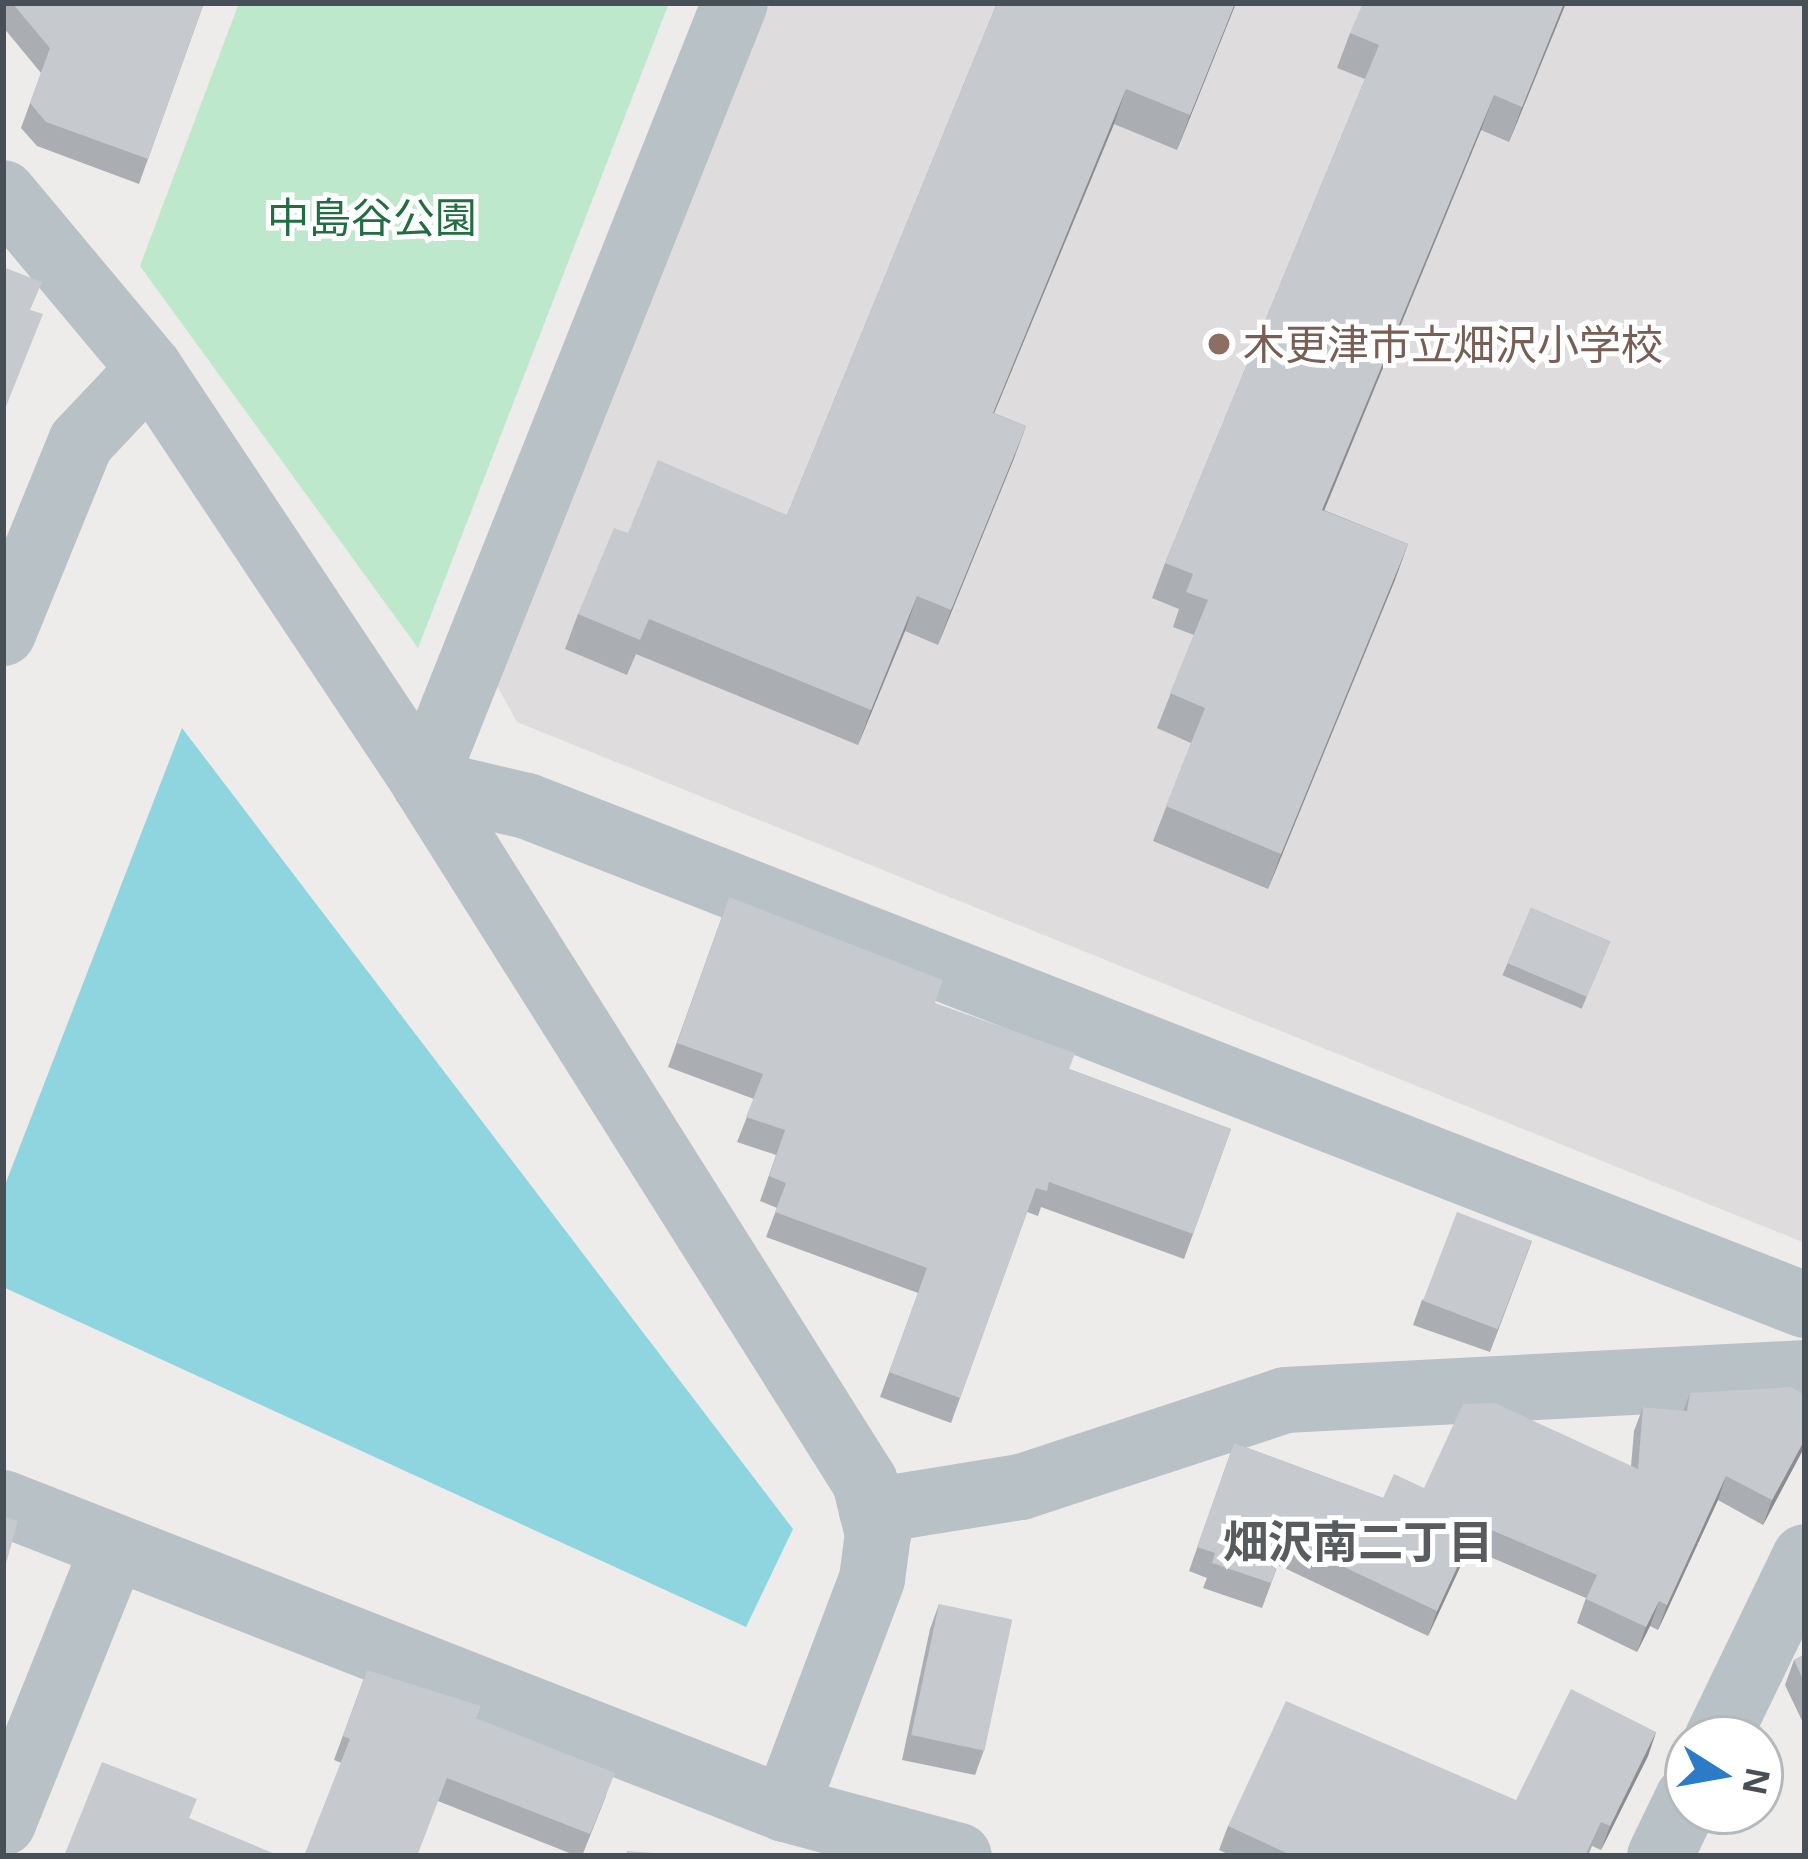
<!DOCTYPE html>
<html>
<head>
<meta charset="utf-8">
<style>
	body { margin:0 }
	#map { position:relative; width:1808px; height:1859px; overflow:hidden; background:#eeebeb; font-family:"Open Sans","Noto Sans JP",sans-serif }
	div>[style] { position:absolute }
	.education>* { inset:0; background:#dfdcdd }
	.green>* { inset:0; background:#bde8cb }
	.water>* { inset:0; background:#8fd5e0 }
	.minor>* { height:66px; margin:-33px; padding:0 33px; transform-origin:33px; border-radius:33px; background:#b8c1c6 }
	.wall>* { inset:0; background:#aaadb1; transform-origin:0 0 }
	.shaded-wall>* { inset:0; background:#8b8d90 }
	.building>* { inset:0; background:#c6c9ce; transform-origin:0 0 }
	.dots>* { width:33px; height:33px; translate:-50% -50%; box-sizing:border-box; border:6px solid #fff; border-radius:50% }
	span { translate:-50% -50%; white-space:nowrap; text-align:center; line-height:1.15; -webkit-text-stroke:10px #fff; paint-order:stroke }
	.park-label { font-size:42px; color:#206e42 }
	.education-label { font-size:42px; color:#785e54 }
	.left { translate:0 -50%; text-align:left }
	.neighbourhood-label { font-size:45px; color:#595c5f; font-weight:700 }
	.frame { position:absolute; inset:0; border:6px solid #465056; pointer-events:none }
	.north { position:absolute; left:1664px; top:1715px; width:120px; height:120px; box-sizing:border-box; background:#fff; border:3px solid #b5b9bb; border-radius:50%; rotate:101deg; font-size:33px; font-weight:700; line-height:48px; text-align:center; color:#465056 }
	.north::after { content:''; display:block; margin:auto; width:42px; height:54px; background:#2c7bc7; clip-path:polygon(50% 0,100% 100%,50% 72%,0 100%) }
</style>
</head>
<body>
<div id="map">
	<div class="education">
		<i style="clip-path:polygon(770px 3px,1805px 3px,1805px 1243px,517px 722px,496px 684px)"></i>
	</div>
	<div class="green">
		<i style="clip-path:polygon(239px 3px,669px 3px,418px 648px,140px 266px)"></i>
	</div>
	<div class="water">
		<i style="clip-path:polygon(182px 728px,793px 1529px,746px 1627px,3px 1287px,3px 1190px)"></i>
	</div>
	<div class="minor">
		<i style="left:3px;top:193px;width:229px;rotate:50.1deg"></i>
		<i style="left:150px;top:369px;width:496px;rotate:56.4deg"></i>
		<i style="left:424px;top:782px;width:827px;rotate:57.79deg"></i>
		<i style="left:865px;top:1482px;width:54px;rotate:76deg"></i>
		<i style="left:878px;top:1534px;width:45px;rotate:97.6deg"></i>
		<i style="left:872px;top:1579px;width:246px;rotate:110.7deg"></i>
		<i style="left:3px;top:633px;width:206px;rotate:-67.8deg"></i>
		<i style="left:81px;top:442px;width:100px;rotate:-46.6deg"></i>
		<i style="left:424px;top:782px;width:106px;rotate:13.1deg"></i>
		<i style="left:527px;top:806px;width:1372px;rotate:21.33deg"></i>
		<i style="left:424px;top:782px;width:839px;rotate:-68.24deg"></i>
		<i style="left:3px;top:1503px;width:840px;rotate:21.37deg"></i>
		<i style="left:785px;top:1809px;width:180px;rotate:15.1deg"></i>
		<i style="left:872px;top:1511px;width:151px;rotate:-9.2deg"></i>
		<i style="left:1021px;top:1487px;width:278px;rotate:-18.2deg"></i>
		<i style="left:1285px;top:1400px;width:521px;rotate:-2.97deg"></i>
		<i style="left:1717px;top:1739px;width:202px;rotate:-64.2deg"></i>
		<i style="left:3px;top:1823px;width:297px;rotate:-68.1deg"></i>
		<i style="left:1660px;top:1856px;width:64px;rotate:-64.2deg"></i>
	</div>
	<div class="wall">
		<i style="clip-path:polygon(3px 3px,204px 3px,139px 184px,37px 146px,21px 128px,41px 73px,3px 27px)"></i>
		<i style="clip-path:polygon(997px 3px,1236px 3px,1177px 150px,1114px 124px,994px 413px,1026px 426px,938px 645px,905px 631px,858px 745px,636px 654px,627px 675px,565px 649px,578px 614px,628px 533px,787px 515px)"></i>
		<i style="clip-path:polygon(1566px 3px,1509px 142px,1481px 130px,1324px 510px,1408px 544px,1268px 889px,1153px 841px,1191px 743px,1157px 728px,1194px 635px,1173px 627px,1179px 609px,1152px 598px,1165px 563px,1365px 79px,1337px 68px,1350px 33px)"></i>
		<i style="clip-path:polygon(729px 897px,935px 1003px,1069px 1069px,1231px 1129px,1184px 1259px,1041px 1207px,1038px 1216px,1027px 1212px,951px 1423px,880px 1397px,918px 1293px,766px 1237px,777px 1208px,760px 1201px,776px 1155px,737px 1142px,754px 1099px,668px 1067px)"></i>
		<i style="left:1531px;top:908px;width:86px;height:73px;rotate:23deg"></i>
		<i style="clip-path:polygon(1532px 1241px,1490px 1352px,1413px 1325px,1422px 1300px)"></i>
		<i style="clip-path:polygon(1690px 1393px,1805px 1395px,1805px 1446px,1763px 1525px,1718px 1500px,1658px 1630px,1650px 1626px,1637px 1652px,1577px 1623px,1586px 1598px,1469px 1548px,1428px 1636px,1278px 1565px,1262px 1608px,1203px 1588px,1207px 1578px,1189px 1571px,1234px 1443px,1383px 1498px,1424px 1488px,1631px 1466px,1634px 1431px,1643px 1407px,1683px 1411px)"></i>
		<i style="clip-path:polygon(939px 1604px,984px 1750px,975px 1775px,902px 1760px,930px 1629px)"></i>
		<i style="clip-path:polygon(1805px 1654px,1805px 1727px,1785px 1685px,1794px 1660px)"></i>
		<i style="clip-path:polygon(367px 1670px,477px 1718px,606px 1796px,582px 1856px,577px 1856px,334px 1760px)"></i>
		<i style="clip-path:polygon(1656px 1732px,1648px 1756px,1601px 1850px,1592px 1846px,1588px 1856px,1232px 1856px,1219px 1850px,1228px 1826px,1516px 1800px)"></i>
	</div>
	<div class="shaded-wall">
		<i style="clip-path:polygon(1235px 3px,1236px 3px,1177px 150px,1190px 115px)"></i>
		<i style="clip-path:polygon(1564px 3px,1566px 3px,1509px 142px,1522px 107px)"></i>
		<i style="clip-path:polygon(1126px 89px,1114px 124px,980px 447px,993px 413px)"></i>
		<i style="clip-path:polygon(1494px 95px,1481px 130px,1310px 545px,1322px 510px)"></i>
		<i style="clip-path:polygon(1026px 426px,1013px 461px,938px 645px,951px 610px)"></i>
		<i style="clip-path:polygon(1408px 544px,1395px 580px,1268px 889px,1281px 854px)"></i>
		<i style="clip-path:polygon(917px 596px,905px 631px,858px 745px,871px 710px)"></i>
		<i style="clip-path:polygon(1805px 1439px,1805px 1446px,1763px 1525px,1772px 1500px)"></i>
		<i style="clip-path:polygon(1726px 1476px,1718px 1500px,1658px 1630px,1667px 1605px)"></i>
		<i style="clip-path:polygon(1477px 1524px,1469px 1548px,1428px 1636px,1437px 1611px)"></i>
		<i style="clip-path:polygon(1659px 1601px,1650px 1626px,1637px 1652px,1646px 1627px)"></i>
		<i style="clip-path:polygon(1656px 1732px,1648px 1756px,1601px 1850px,1610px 1826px)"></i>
	</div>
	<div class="building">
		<i style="clip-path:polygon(12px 3px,204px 3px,148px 159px,46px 122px,30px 103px,50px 48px)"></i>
		<i style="clip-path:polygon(997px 3px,1235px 3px,1190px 115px,1126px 89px,993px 413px,1026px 426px,951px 610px,917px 596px,871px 710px,649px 619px,640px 640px,578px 614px,614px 528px,628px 533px,658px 460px,787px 515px)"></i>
		<i style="clip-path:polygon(1363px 3px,1564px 3px,1522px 107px,1494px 95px,1322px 510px,1408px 544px,1281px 854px,1166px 806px,1205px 708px,1170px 693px,1208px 600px,1186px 592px,1193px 574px,1165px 563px,1379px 45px,1350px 33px)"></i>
		<i style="clip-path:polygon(3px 267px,42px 282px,30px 310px,43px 314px,3px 414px)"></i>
		<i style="clip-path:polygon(729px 897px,943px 980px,935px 1003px,1075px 1053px,1069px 1069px,1231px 1129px,1193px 1234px,1049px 1182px,1047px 1191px,1036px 1188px,960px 1398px,889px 1372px,927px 1268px,775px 1212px,786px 1183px,769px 1176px,785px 1130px,746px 1117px,763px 1074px,677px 1043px)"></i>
		<i style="left:1531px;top:908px;width:86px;height:60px;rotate:23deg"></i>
		<i style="left:1457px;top:1212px;width:80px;height:95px;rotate:21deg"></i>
		<i style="clip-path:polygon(1791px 1387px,1805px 1395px,1805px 1439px,1772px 1500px,1726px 1476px,1667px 1605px,1659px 1601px,1646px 1627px,1586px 1599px,1597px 1575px,1477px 1524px,1437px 1611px,1287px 1540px,1271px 1583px,1212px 1563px,1215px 1553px,1197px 1547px,1234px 1443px,1383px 1498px,1394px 1474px,1424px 1488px,1463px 1404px,1495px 1403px,1638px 1469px,1643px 1407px,1687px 1411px,1690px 1393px)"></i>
		<i style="clip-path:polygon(3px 1516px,18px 1521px,3px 1574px)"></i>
		<i style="left:939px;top:1604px;width:75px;height:134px;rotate:12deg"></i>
		<i style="clip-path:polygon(1805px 1654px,1805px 1684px,1794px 1660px)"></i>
		<i style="clip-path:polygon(367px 1670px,481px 1706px,476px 1718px,615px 1773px,590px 1834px,447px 1778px,417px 1856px,304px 1856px,350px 1739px,343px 1736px)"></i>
		<i style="clip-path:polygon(1571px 1689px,1656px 1732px,1610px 1826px,1601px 1822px,1585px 1856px,1388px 1856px,1383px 1853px,1382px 1856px,1293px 1856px,1228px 1826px,1286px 1701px,1516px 1800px)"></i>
		<i style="clip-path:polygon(102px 1762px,197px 1799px,189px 1818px,280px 1856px,64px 1856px)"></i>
		<i style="clip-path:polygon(627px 1851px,694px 1856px,626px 1856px)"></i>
	</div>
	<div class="dots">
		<i style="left:1219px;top:344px;background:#8d6e63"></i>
	</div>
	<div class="park-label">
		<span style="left:372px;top:217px">中島谷公園</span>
	</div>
	<div class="education-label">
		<span class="left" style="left:1243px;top:344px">木更津市立畑沢小学校</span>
	</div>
	<div class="neighbourhood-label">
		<span style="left:1358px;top:1541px">畑沢南二丁目</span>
	</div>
	<div class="frame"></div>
	<div class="north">N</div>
</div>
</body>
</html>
